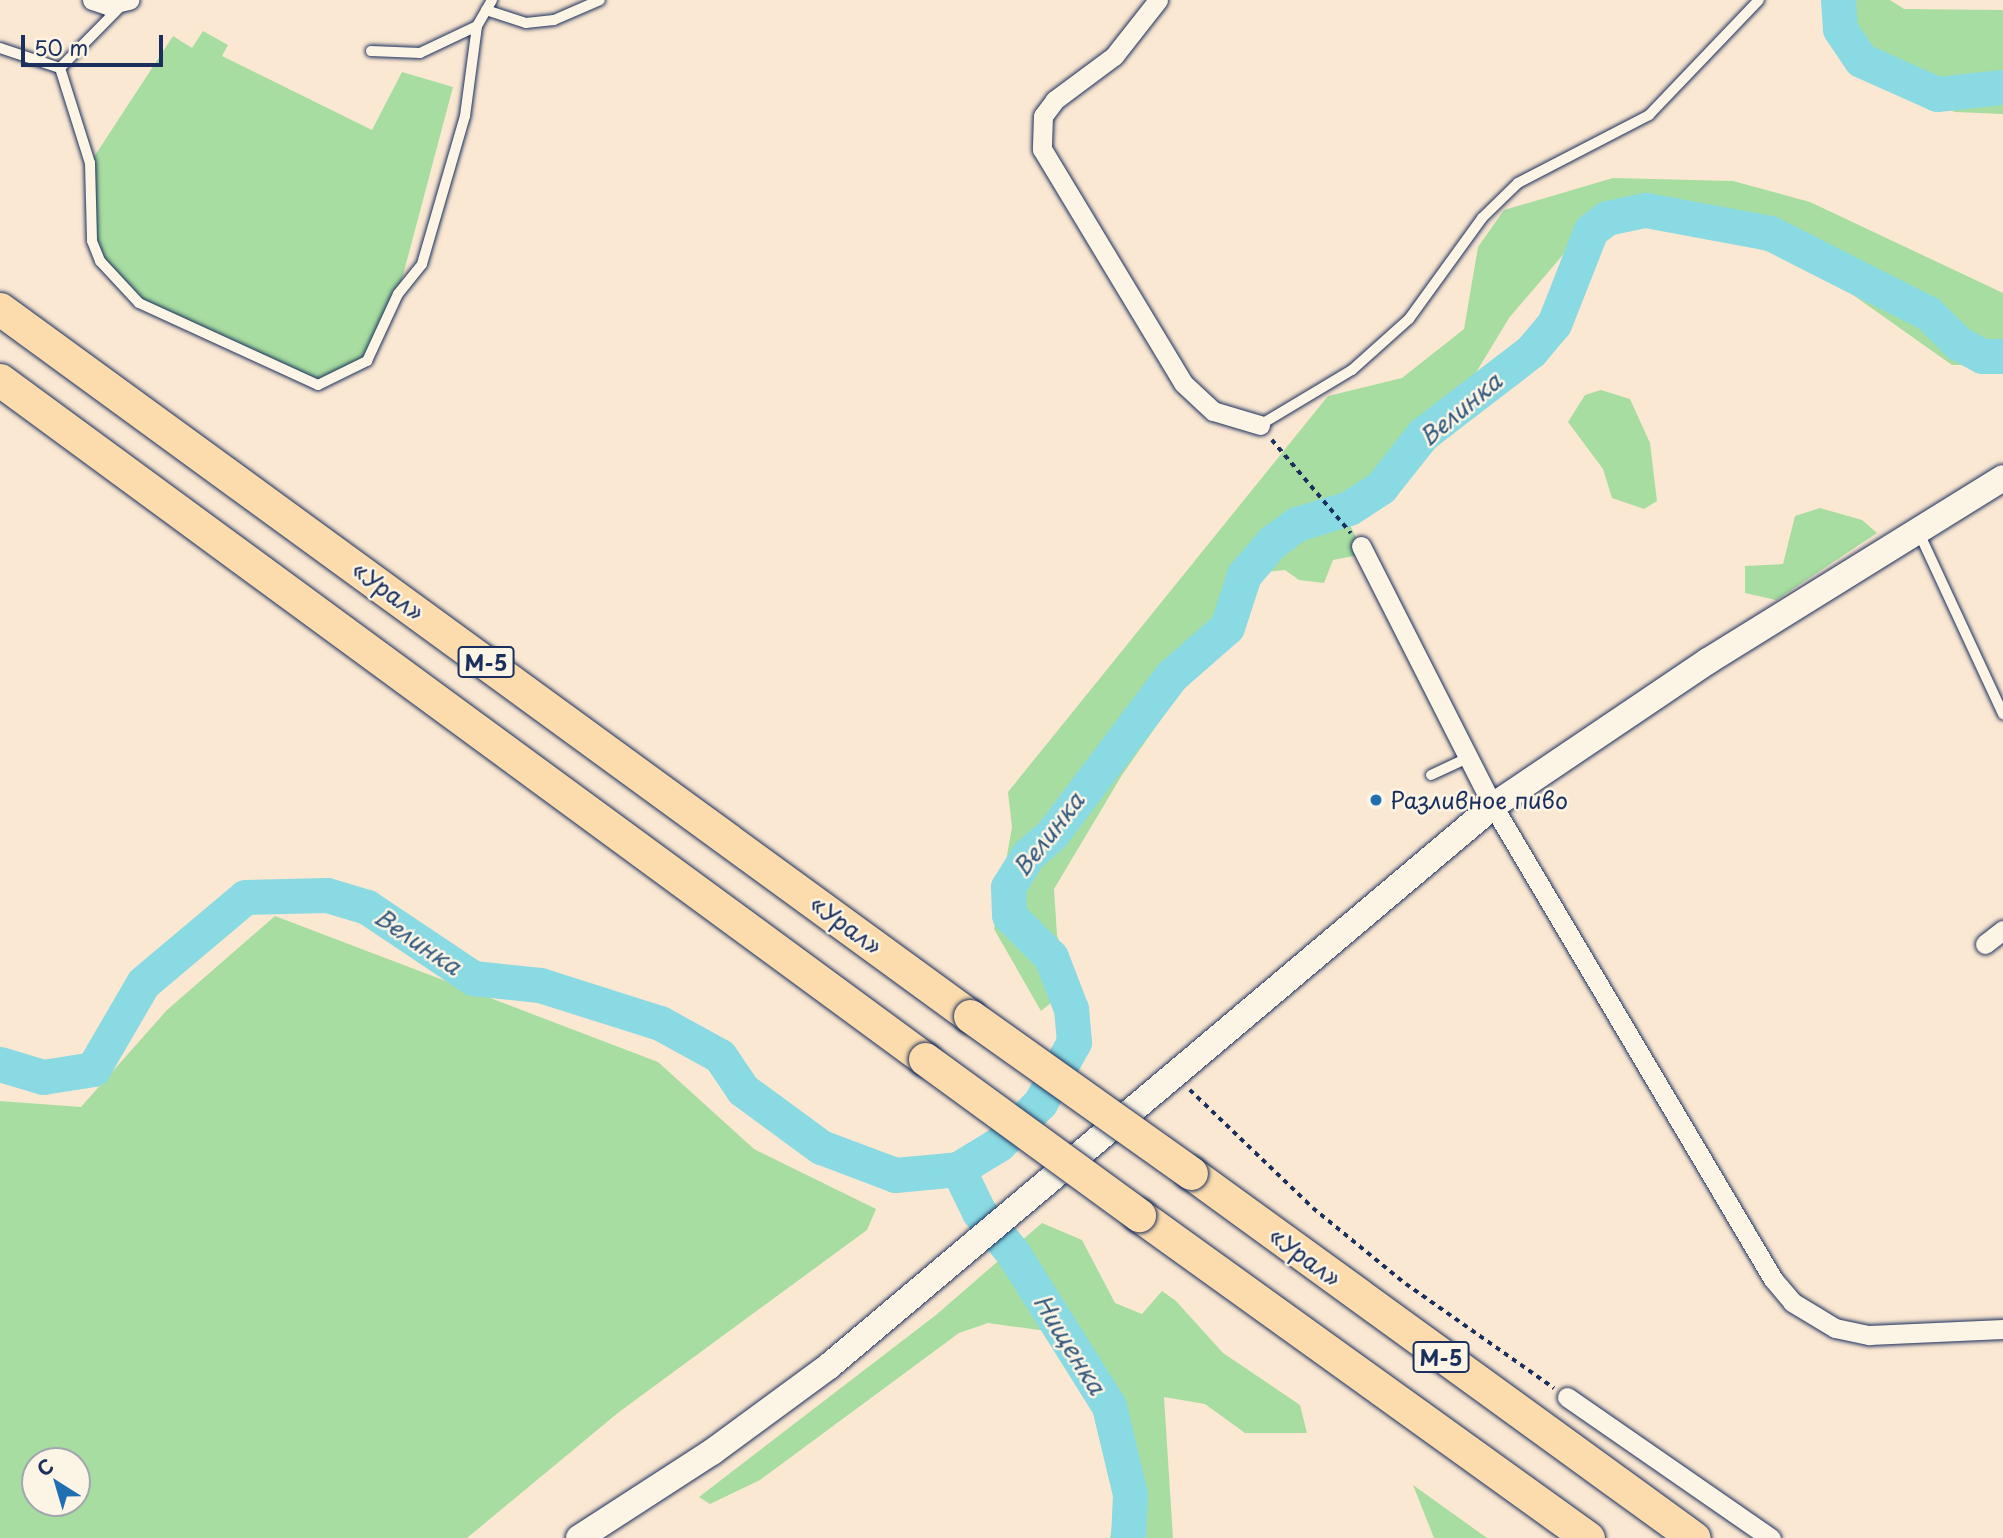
<!DOCTYPE html>
<html>
<head>
<meta charset="utf-8">
<style>
	body { margin:0 }
	#map { position:relative; width:2003px; height:1538px; overflow:hidden; background:#fbe8d2; font-family:"Playpen Sans",sans-serif }
	div>[style] { position:absolute }
	.green>* { inset:0; background:#a7dda0 }
	.river>* { height:35px; margin:-17.5px; padding:0 17.5px; transform-origin:17.5px; border-radius:17.5px; background:#89dae2 }
	.path>* { height:3.5px; margin-top:-1.75px; transform-origin:0; background:repeating-linear-gradient(90deg,#1b2f5e 0 5px,transparent 0 10px) }
	.roads { filter:drop-shadow(0 0 2px #1b2f5e) drop-shadow(0 0 2px #1b2f5e) }
	.lane>* { height:10px; margin:-5px; padding:0 5px; transform-origin:5px; border-radius:5px; background:#fcf5e5 }
	.street>* { height:19px; margin:-9.5px; padding:0 9.5px; transform-origin:9.5px; border-radius:9.5px; background:#fcf5e5 }
	.secondary>* { height:26px; margin:-13px; padding:0 13px; transform-origin:13px; border-radius:13px; background:#fcf5e5 }
	.highway>* { height:33px; margin:-16.5px; padding:0 16.5px; transform-origin:16.5px; border-radius:16.5px; background:#fcdcac }
	.bridges { filter:drop-shadow(0 0 2px #1b2f5e) drop-shadow(0 0 2px #1b2f5e) }
	.highway-bridge>* { height:33px; margin:-16.5px; padding:0 16.5px; transform-origin:16.5px; border-radius:16.5px; background:#fcdcac }
	.dots>* { width:19px; height:19px; translate:-50% -50%; box-sizing:border-box; border:4px solid #fcf5e5; border-radius:50% }
	span { translate:-50% -50%; white-space:nowrap; text-align:center; line-height:1.15; -webkit-text-stroke:5px #fcf5e5; paint-order:stroke }
	.shield-label span { padding:2px 5px; background:#fcf5e5; border:2px solid; border-radius:5px; -webkit-text-stroke-width:0 }
	.shield-label { font-size:21px; color:#1b2f5e; font-weight:700 }
	.street-label { font-size:23px; color:#1b2f5e }
	.poi-label { font-size:23px; color:#1b2f5e }
	.left { translate:0 -50%; text-align:left }
	.water-label { font-size:24px; color:#365a7f; font-style:italic }
	.north { position:absolute; left:21px; top:1447px; width:70px; height:70px; box-sizing:border-box; background:#fcf5e5; border:2px solid #a2a6af; border-radius:50%; rotate:323deg; font-size:19px; font-weight:700; line-height:28px; text-align:center; color:#1b2f5e }
	.north::after { content:''; display:block; margin:auto; width:24px; height:32px; background:#1f6fb2; clip-path:polygon(50% 0,100% 100%,50% 72%,0 100%) }
	.scale { position:absolute; left:21px; top:35px; width:142px; height:32px; box-sizing:border-box; border:4px solid #1b2f5e; border-top:0; padding-left:9px; font-size:21px; line-height:24px; white-space:nowrap; color:#1b2f5e; -webkit-text-stroke:5px #fcf5e5; paint-order:stroke }
</style>
</head>
<body>
<div id="map">
	<div class="green">
		<i style="clip-path:polygon(1827px 0,1890px 0,1904px 9px,2003px 10px,2003px 114px,1955px 112px,1876px 76px)"></i>
		<i style="clip-path:polygon(203px 31px,228px 45px,222px 56px,372px 130px,402px 72px,453px 87px,398px 294px,367px 361px,318px 385px,139px 303px,114px 280px,92px 241px,90px 163px,173px 36px,192px 48px)"></i>
		<i style="clip-path:polygon(1613px 178px,1733px 181px,1810px 202px,2003px 293px,2003px 365px,1952px 365px,1812px 266px,1698px 229px,1602px 209px,1509px 318px,1437px 437px,1349px 523px,1364px 554px,1333px 560px,1324px 583px,1299px 580px,1285px 570px,1264px 572px,1122px 775px,1054px 889px,1057px 935px,1074px 984px,1041px 1011px,994px 929px,1012px 827px,1008px 792px,1328px 396px,1402px 378px,1464px 329px,1478px 247px,1504px 210px)"></i>
		<i style="clip-path:polygon(1601px 390px,1630px 399px,1650px 443px,1657px 501px,1644px 509px,1612px 498px,1603px 469px,1568px 422px,1585px 395px)"></i>
		<i style="clip-path:polygon(1820px 508px,1862px 520px,1877px 533px,1776px 600px,1745px 593px,1745px 566px,1783px 564px,1795px 516px)"></i>
		<i style="clip-path:polygon(evenodd,275px 916px,658px 1062px,754px 1149px,876px 1209px,867px 1230px,619px 1412px,467px 1538px,0 1538px,0 1101px,81px 1107px,167px 1010px,275px 916px,35px 1461px,77px 1461px,77px 1503px,35px 1503px,35px 1461px)"></i>
		<i style="clip-path:polygon(1042px 1223px,1082px 1240px,1115px 1303px,1142px 1314px,1162px 1291px,1176px 1301px,1223px 1353px,1300px 1405px,1307px 1433px,1245px 1433px,1205px 1404px,1164px 1397px,1173px 1538px,1110px 1538px,1116px 1506px,1091px 1404px,1046px 1331px,988px 1323px,959px 1333px,760px 1480px,710px 1504px,699px 1497px,936px 1315px)"></i>
		<i style="clip-path:polygon(1413px 1485px,1487px 1538px,1434px 1538px)"></i>
	</div>
	<div class="river">
		<i style="left:1838px;top:0;width:29px;rotate:86deg"></i>
		<i style="left:1840px;top:29px;width:37px;rotate:56deg"></i>
		<i style="left:1861px;top:60px;width:83px;rotate:24.1deg"></i>
		<i style="left:1937px;top:94px;width:66px;rotate:-6.1deg"></i>
		<i style="left:0;top:1064px;width:45px;rotate:16.8deg"></i>
		<i style="left:43px;top:1077px;width:51px;rotate:-9.1deg"></i>
		<i style="left:93px;top:1069px;width:99px;rotate:-59.8deg"></i>
		<i style="left:143px;top:983px;width:133px;rotate:-40.1deg"></i>
		<i style="left:245px;top:897px;width:82px;rotate:-1.4deg"></i>
		<i style="left:327px;top:895px;width:42px;rotate:16.7deg"></i>
		<i style="left:367px;top:907px;width:128px;rotate:33.8deg"></i>
		<i style="left:473px;top:978px;width:67px;rotate:6deg"></i>
		<i style="left:540px;top:985px;width:126px;rotate:17.6deg"></i>
		<i style="left:660px;top:1023px;width:68px;rotate:28.8deg"></i>
		<i style="left:720px;top:1056px;width:41px;rotate:55.9deg"></i>
		<i style="left:743px;top:1090px;width:97px;rotate:36.2deg"></i>
		<i style="left:821px;top:1147px;width:79px;rotate:20.7deg"></i>
		<i style="left:895px;top:1175px;width:63px;rotate:-5.4deg"></i>
		<i style="left:958px;top:1169px;width:48px;rotate:-31.4deg"></i>
		<i style="left:999px;top:1144px;width:58px;rotate:-45deg"></i>
		<i style="left:1040px;top:1103px;width:70px;rotate:-60.9deg"></i>
		<i style="left:1074px;top:1042px;width:33px;rotate:-95deg"></i>
		<i style="left:1071px;top:1009px;width:56px;rotate:-111deg"></i>
		<i style="left:1051px;top:957px;width:59px;rotate:-135deg"></i>
		<i style="left:1009px;top:915px;width:28px;rotate:-92deg"></i>
		<i style="left:1008px;top:887px;width:38px;rotate:-58deg"></i>
		<i style="left:1028px;top:855px;width:32px;rotate:-41deg"></i>
		<i style="left:1052px;top:834px;width:198px;rotate:-53deg"></i>
		<i style="left:1171px;top:676px;width:74px;rotate:-41.2deg"></i>
		<i style="left:1227px;top:627px;width:55px;rotate:-71.9deg"></i>
		<i style="left:1244px;top:575px;width:43px;rotate:-49.7deg"></i>
		<i style="left:1272px;top:542px;width:31px;rotate:-36deg"></i>
		<i style="left:1297px;top:524px;width:54px;rotate:-17.1deg"></i>
		<i style="left:1349px;top:508px;width:38px;rotate:-33deg"></i>
		<i style="left:1381px;top:487px;width:68px;rotate:-51.6deg"></i>
		<i style="left:1423px;top:434px;width:136px;rotate:-37.5deg"></i>
		<i style="left:1531px;top:351px;width:35px;rotate:-50deg"></i>
		<i style="left:1554px;top:324px;width:101px;rotate:-68.5deg"></i>
		<i style="left:1591px;top:230px;width:20px;rotate:-37deg"></i>
		<i style="left:1607px;top:218px;width:40px;rotate:-12deg"></i>
		<i style="left:1646px;top:210px;width:126px;rotate:10.5deg"></i>
		<i style="left:1770px;top:233px;width:177px;rotate:26.9deg"></i>
		<i style="left:1928px;top:313px;width:42px;rotate:45deg"></i>
		<i style="left:1958px;top:343px;width:27px;rotate:28deg"></i>
		<i style="left:1982px;top:356px;width:21px"></i>
		<i style="left:958px;top:1169px;width:48px;rotate:64deg"></i>
		<i style="left:979px;top:1212px;width:53px;rotate:50.3deg"></i>
		<i style="left:1013px;top:1253px;width:181px;rotate:57.9deg"></i>
		<i style="left:1109px;top:1406px;width:90px;rotate:76.6deg"></i>
		<i style="left:1130px;top:1494px;width:44px;rotate:92.6deg"></i>
	</div>
	<div class="path">
		<i style="left:1272px;top:440px;width:122px;rotate:49.7deg"></i>
		<i style="left:1190px;top:1090px;width:170px;rotate:43.8deg"></i>
		<i style="left:1313px;top:1208px;width:120px;rotate:39.3deg"></i>
		<i style="left:1406px;top:1284px;width:181px;rotate:35.1deg"></i>
	</div>
	<div class="roads">
		<div class="lane">
			<i style="left:121px;top:6px;width:87px;rotate:134.5deg"></i>
			<i style="left:60px;top:68px;width:100px;rotate:72.5deg"></i>
			<i style="left:90px;top:163px;width:78px;rotate:88.5deg"></i>
			<i style="left:92px;top:241px;width:22px;rotate:68deg"></i>
			<i style="left:100px;top:261px;width:57px;rotate:47.1deg"></i>
			<i style="left:139px;top:303px;width:197px;rotate:24.6deg"></i>
			<i style="left:318px;top:385px;width:55px;rotate:-26.1deg"></i>
			<i style="left:367px;top:361px;width:74px;rotate:-65.2deg"></i>
			<i style="left:398px;top:294px;width:38px;rotate:-51deg"></i>
			<i style="left:422px;top:264px;width:154px;rotate:-73.8deg"></i>
			<i style="left:465px;top:116px;width:91px;rotate:-82.4deg"></i>
			<i style="left:477px;top:26px;width:30px;rotate:-60deg"></i>
			<i style="left:486px;top:10px;width:42px;rotate:18deg"></i>
			<i style="left:526px;top:23px;width:28px;rotate:-6deg"></i>
			<i style="left:554px;top:20px;width:50px;rotate:-23.5deg"></i>
			<i style="left:0;top:48px;width:63px;rotate:18.4deg"></i>
			<i style="left:371px;top:51px;width:49px;rotate:2.3deg"></i>
			<i style="left:420px;top:53px;width:63px;rotate:-25.3deg"></i>
			<i style="left:1260px;top:425px;width:107px;rotate:-30.9deg"></i>
			<i style="left:1352px;top:370px;width:76px;rotate:-41.8deg"></i>
			<i style="left:1409px;top:319px;width:125px;rotate:-54.1deg"></i>
			<i style="left:1482px;top:218px;width:50px;rotate:-44.2deg"></i>
			<i style="left:1518px;top:183px;width:148px;rotate:-27.4deg"></i>
			<i style="left:1649px;top:115px;width:159px;rotate:-46.3deg"></i>
			<i style="left:1919px;top:533px;width:200px;rotate:65.1deg"></i>
			<i style="left:1431px;top:775px;width:40px;rotate:-25deg"></i>
		</div>
		<div class="street">
			<i style="left:92px;top:0;width:16px;rotate:18deg"></i>
			<i style="left:107px;top:5px;width:23px;rotate:-13deg"></i>
			<i style="left:1158px;top:0;width:71px;rotate:128.2deg"></i>
			<i style="left:1114px;top:56px;width:74px;rotate:143.3deg"></i>
			<i style="left:1055px;top:100px;width:20px;rotate:127deg"></i>
			<i style="left:1043px;top:116px;width:33px;rotate:92deg"></i>
			<i style="left:1042px;top:149px;width:273px;rotate:58.9deg"></i>
			<i style="left:1183px;top:383px;width:41px;rotate:43deg"></i>
			<i style="left:1213px;top:411px;width:49px;rotate:16.6deg"></i>
			<i style="left:1361px;top:546px;width:292px;rotate:63.1deg"></i>
			<i style="left:1493px;top:806px;width:550px;rotate:59.38deg"></i>
			<i style="left:1773px;top:1279px;width:30px;rotate:50deg"></i>
			<i style="left:1792px;top:1302px;width:50px;rotate:31.2deg"></i>
			<i style="left:1835px;top:1328px;width:35px;rotate:12deg"></i>
			<i style="left:1869px;top:1335px;width:134px;rotate:-2.6deg"></i>
			<i style="left:1985px;top:944px;width:23px;rotate:-38deg"></i>
			<i style="left:1567px;top:1397px;width:248px;rotate:34.7deg"></i>
		</div>
		<div class="secondary">
			<i style="left:579px;top:1538px;width:158px;rotate:-32.9deg"></i>
			<i style="left:712px;top:1452px;width:145px;rotate:-36.3deg"></i>
			<i style="left:829px;top:1366px;width:869px;rotate:-40.14deg"></i>
			<i style="left:1493px;top:806px;width:259px;rotate:-34deg"></i>
			<i style="left:1708px;top:661px;width:347px;rotate:-31.8deg"></i>
		</div>
		<div class="highway">
			<i style="left:0;top:309px;width:1200px;rotate:36.09deg"></i>
			<i style="left:0;top:380px;width:1147px;rotate:36.28deg"></i>
			<i style="left:1191px;top:1173px;width:621px;rotate:35.97deg"></i>
			<i style="left:1139px;top:1215px;width:553px;rotate:35.73deg"></i>
		</div>
	</div>
	<div class="bridges">
		<div class="highway-bridge">
			<i style="left:970px;top:1016px;width:271px;rotate:35.4deg"></i>
			<i style="left:925px;top:1059px;width:265px;rotate:36.1deg"></i>
		</div>
	</div>
	<div class="dots">
		<i style="left:1376px;top:800px;background:#1f6fb2"></i>
	</div>
	<div class="shield-label">
		<span style="left:486px;top:662px">М-5</span>
		<span style="left:1441px;top:1357px">М-5</span>
	</div>
	<div class="street-label">
		<span style="left:388px;top:591px;rotate:36deg">«Урал»</span>
		<span style="left:846px;top:925px;rotate:36deg">«Урал»</span>
		<span style="left:1305px;top:1257px;rotate:36deg">«Урал»</span>
	</div>
	<div class="poi-label">
		<span class="left" style="left:1390px;top:800px">Разливное пиво</span>
	</div>
	<div class="water-label">
		<span style="left:1460px;top:409px;rotate:-40deg">Велинка</span>
		<span style="left:1048px;top:834px;rotate:-52deg">Велинка</span>
		<span style="left:418px;top:941px;rotate:34deg">Велинка</span>
		<span style="left:1070px;top:1344px;rotate:58deg">Нищенка</span>
	</div>
	<div class="north">С</div>
	<div class="scale">50 m</div>
</div>
</body>
</html>
